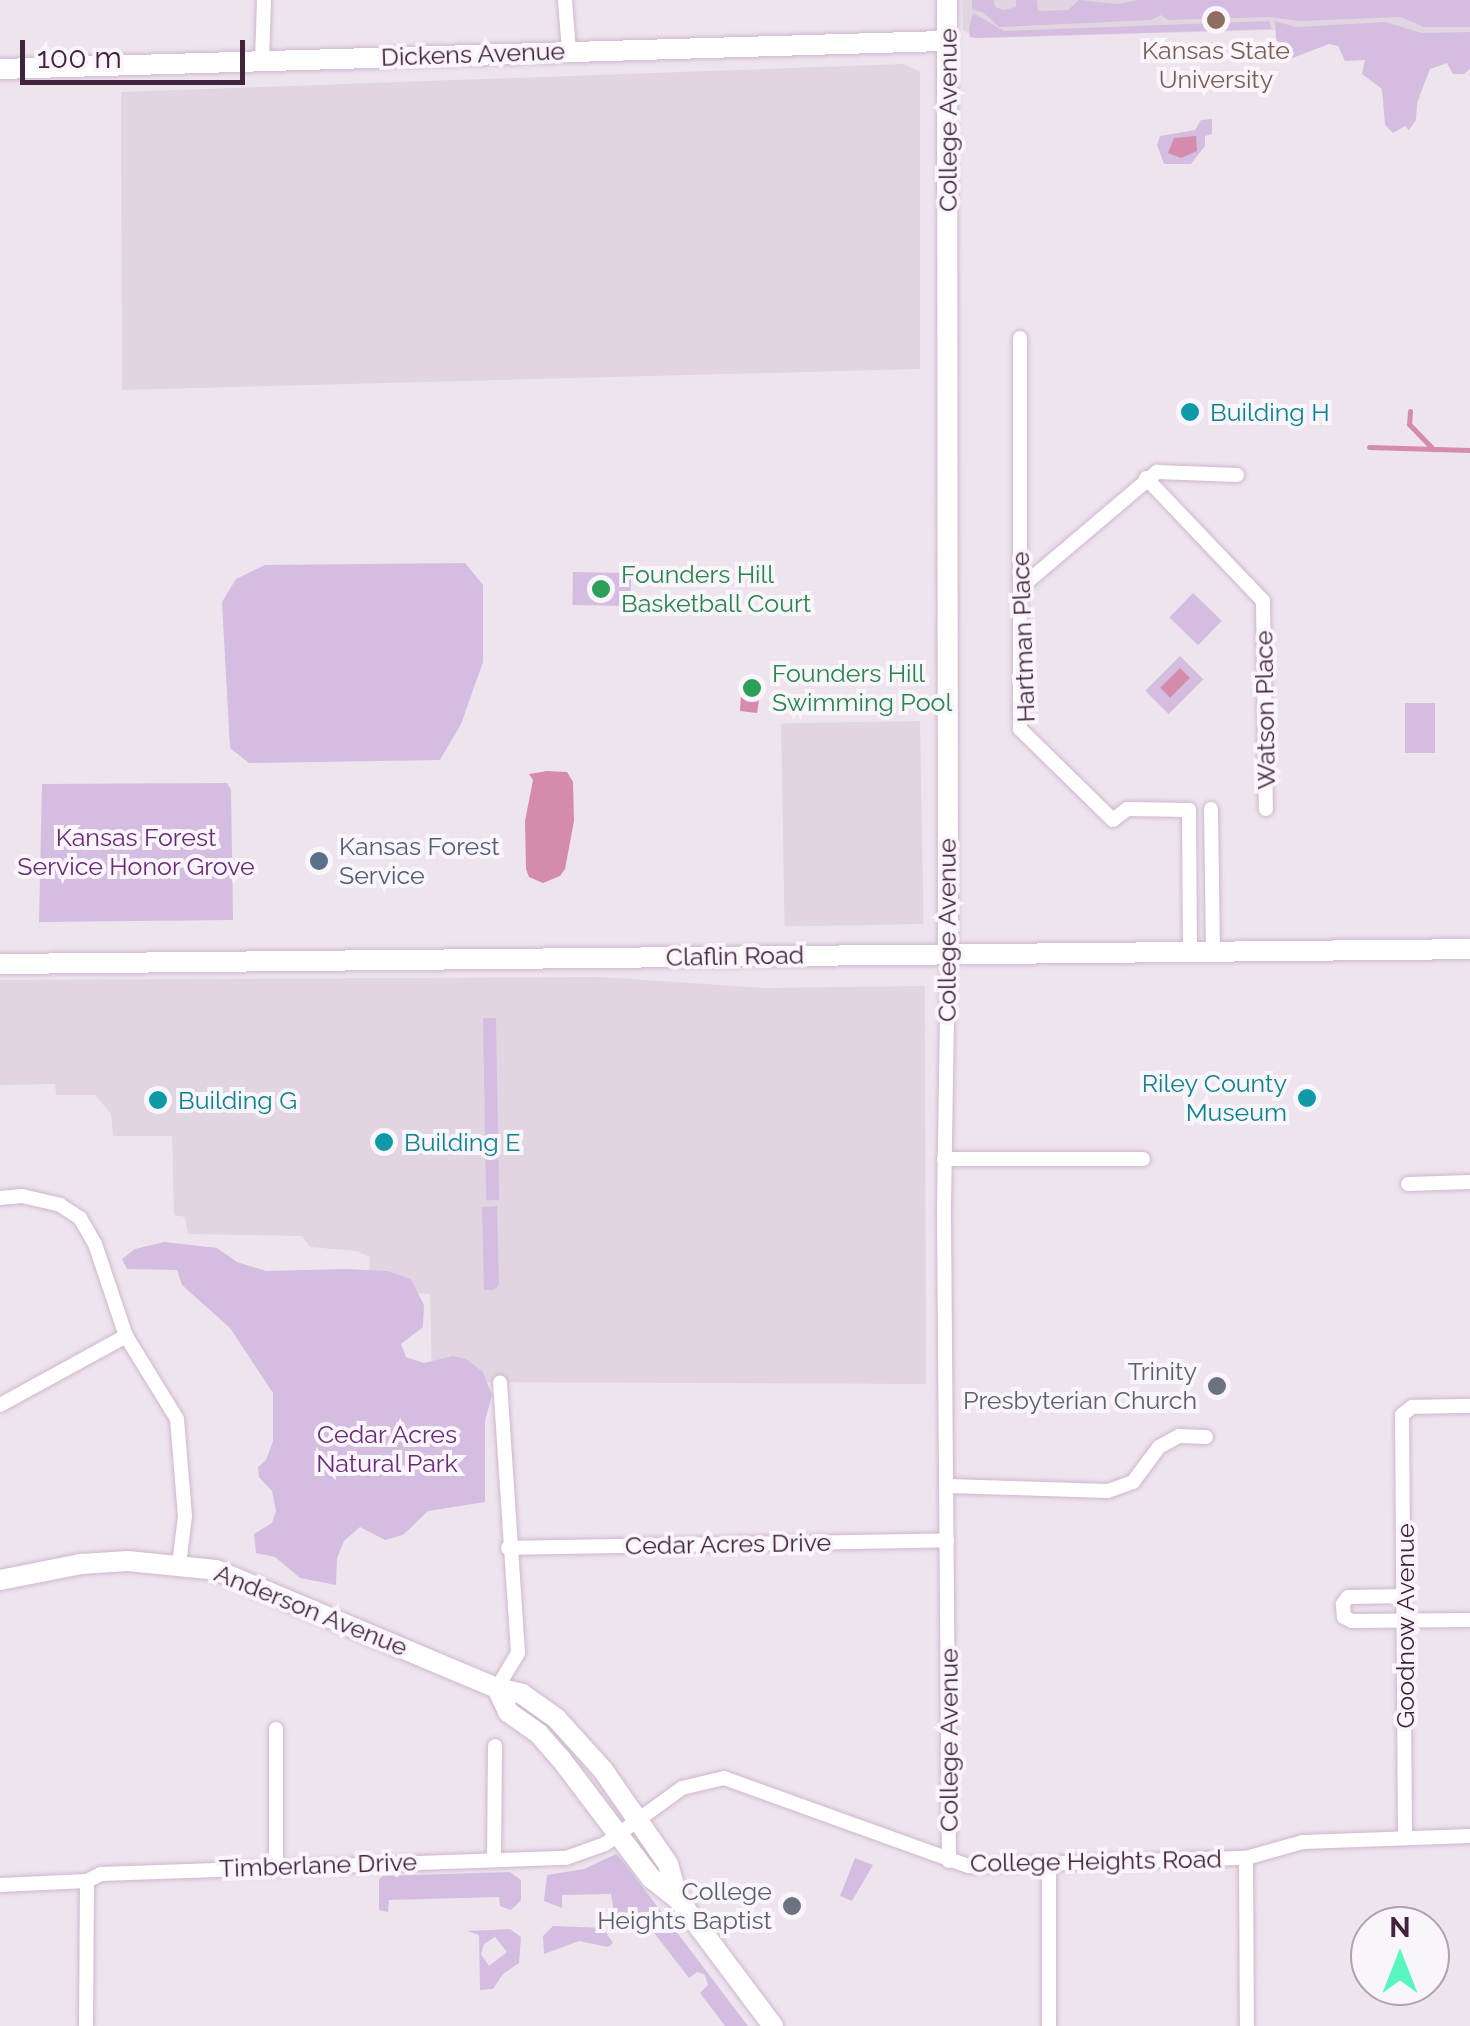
<!DOCTYPE html>
<html>
<head>
<meta charset="utf-8">
<style>
	body { margin:0 }
	#map { position:relative; width:1470px; height:2026px; overflow:hidden; background:#eee4ee; font-family:Raleway,sans-serif }
	div>[style] { position:absolute }
	.built>* { inset:0; background:#e2d5e2; transform-origin:0 0 }
	.green>* { inset:0; background:#d4bde0; transform-origin:0 0 }
	.water>* { inset:0; background:#d58bac; transform-origin:0 0 }
	.stream>* { height:5px; margin:-2.5px; padding:0 2.5px; transform-origin:2.5px; border-radius:2.5px; background:#d58bac }
	.roads { filter:drop-shadow(0 0 2px #ceb7ce) drop-shadow(0 0 2px #ceb7ce) }
	.street>* { height:14px; margin:-7px; padding:0 7px; transform-origin:7px; border-radius:7px; background:#fff }
	.secondary>* { height:20px; margin:-10px; padding:0 10px; transform-origin:10px; border-radius:10px; background:#fff }
	.dots>* { width:28px; height:28px; translate:-50% -50%; box-sizing:border-box; border:5px solid #faf5fa; border-radius:50% }
	span { translate:-50% -50%; white-space:nowrap; text-align:center; line-height:1.15; -webkit-text-stroke:8px #faf5fa; paint-order:stroke }
	.education-label { font-size:25px; color:#785e54 }
	.street-label { font-size:25px; color:#41233d }
	.culture-label { font-size:25px; color:#0d838f }
	.left { translate:0 -50%; text-align:left }
	.right { translate:-100% -50%; text-align:right }
	.leisure-label { font-size:25px; color:#27864d }
	.park-label { font-size:25px; color:#692b7a }
	.service-label { font-size:25px; color:#4e5e75 }
	.worship-label { font-size:25px; color:#5b616d }
	.north { position:absolute; left:1350px; top:1906px; width:100px; height:100px; box-sizing:border-box; background:#faf5fa; border:2px solid #b0a1ae; border-radius:50%; rotate:0deg; font-size:28px; font-weight:700; line-height:40px; text-align:center; color:#41233d }
	.north::after { content:''; display:block; margin:auto; width:35px; height:45px; background:#5af6bf; clip-path:polygon(50% 0,100% 100%,50% 72%,0 100%) }
	.scale { position:absolute; left:20px; top:40px; width:225px; height:45px; box-sizing:border-box; border:5px solid #41233d; border-top:0; padding-left:12px; font-size:30px; line-height:35px; white-space:nowrap; color:#41233d; -webkit-text-stroke:8px #faf5fa; paint-order:stroke }
</style>
</head>
<body>
<div id="map">
	<div class="built">
		<i style="clip-path:polygon(962px 0,1470px 0,1470px 34px,1398px 36px,1276px 30px,976px 38px,963px 30px)"></i>
		<i style="clip-path:polygon(904px 64px,920px 72px,920px 369px,122px 390px,121px 92px)"></i>
		<i style="left:920px;top:721px;width:203px;height:139px;rotate:89deg"></i>
		<i style="clip-path:polygon(601px 977px,764px 988px,925px 986px,926px 1384px,432px 1382px,430px 1294px,368px 1291px,370px 1257px,356px 1251px,310px 1247px,302px 1236px,188px 1234px,185px 1217px,174px 1215px,172px 1136px,113px 1136px,111px 1114px,95px 1095px,56px 1095px,55px 1084px,0 1085px,0 980px)"></i>
	</div>
	<div class="green">
		<i style="clip-path:polygon(972px 0,994px 0,995px 7px,1004px 10px,1016px 7px,1016px 0,1037px 0,1038px 11px,1068px 10px,1079px 0,1118px 4px,1139px 0,1470px 0,1470px 27px,1424px 27px,1401px 17px,1300px 21px,1269px 17px,1168px 20px,1161px 15px,1151px 20px,999px 27px,984px 13px,972px 9px)"></i>
		<i style="clip-path:polygon(973px 13px,1004px 31px,1269px 21px,1272px 29px,976px 38px,970px 37px,969px 28px)"></i>
		<i style="clip-path:polygon(1275px 21px,1296px 27px,1385px 22px,1422px 33px,1470px 32px,1470px 69px,1464px 74px,1453px 74px,1447px 63px,1430px 69px,1417px 103px,1416px 120px,1409px 130px,1405px 126px,1393px 133px,1385px 125px,1382px 89px,1362px 74px,1365px 60px,1345px 61px,1338px 46px,1329px 44px,1290px 59px,1276px 39px)"></i>
		<i style="clip-path:polygon(1212px 119px,1212px 134px,1205px 136px,1205px 146px,1191px 164px,1164px 164px,1157px 145px,1160px 136px,1195px 130px,1201px 120px)"></i>
		<i style="clip-path:polygon(465px 563px,483px 585px,483px 662px,461px 724px,440px 760px,249px 763px,230px 748px,222px 602px,236px 579px,265px 565px)"></i>
		<i style="left:573px;top:572px;width:58px;height:33px;rotate:1deg"></i>
		<i style="left:1193px;top:593px;width:40px;height:34px;rotate:44deg"></i>
		<i style="left:1180px;top:656px;width:33px;height:49px;rotate:45deg"></i>
		<i style="left:1405px;top:703px;width:30px;height:50px"></i>
		<i style="clip-path:polygon(227px 783px,231px 790px,233px 920px,39px 922px,42px 784px)"></i>
		<i style="left:496px;top:1018px;width:182px;height:13px;rotate:89deg"></i>
		<i style="clip-path:polygon(497px 1206px,499px 1284px,494px 1290px,484px 1290px,482px 1207px)"></i>
		<i style="clip-path:polygon(164px 1242px,217px 1248px,237px 1262px,266px 1271px,346px 1269px,387px 1271px,411px 1279px,424px 1305px,423px 1327px,401px 1344px,406px 1357px,424px 1363px,453px 1356px,466px 1359px,483px 1372px,492px 1395px,485px 1421px,485px 1502px,428px 1511px,403px 1535px,385px 1540px,360px 1527px,344px 1541px,337px 1558px,336px 1585px,300px 1578px,275px 1557px,256px 1553px,254px 1534px,272px 1523px,276px 1511px,272px 1491px,259px 1477px,258px 1467px,266px 1460px,273px 1441px,273px 1393px,230px 1328px,182px 1285px,177px 1270px,127px 1269px,122px 1259px,135px 1249px)"></i>
		<i style="clip-path:polygon(616px 1854px,622px 1860px,748px 2026px,725px 2026px,700px 1993px,708px 1985px,705px 1975px,697px 1972px,689px 1978px,634px 1907px,624px 1915px,614px 1913px,611px 1894px,562px 1895px,562px 1908px,544px 1901px,547px 1875px,584px 1869px)"></i>
		<i style="clip-path:polygon(855px 1858px,873px 1865px,852px 1901px,840px 1896px)"></i>
		<i style="clip-path:polygon(510px 1872px,521px 1880px,521px 1900px,511px 1910px,500px 1906px,499px 1897px,389px 1900px,388px 1912px,379px 1910px,379px 1879px,383px 1876px)"></i>
		<i style="clip-path:polygon(553px 1926px,603px 1928px,613px 1943px,608px 1947px,579px 1941px,544px 1954px,543px 1936px)"></i>
		<i style="clip-path:polygon(evenodd,510px 1929px,521px 1937px,519px 1963px,503px 1974px,493px 1989px,480px 1990px,479px 1935px,467px 1931px,510px 1929px,495px 1937px,507px 1952px,489px 1966px,481px 1954px,484px 1944px,495px 1937px)"></i>
	</div>
	<div class="water">
		<i style="clip-path:polygon(1196px 136px,1197px 151px,1181px 158px,1168px 153px,1174px 138px)"></i>
		<i style="left:1180px;top:668px;width:14px;height:28px;rotate:45deg"></i>
		<i style="clip-path:polygon(742px 679px,762px 681px,757px 713px,740px 711px)"></i>
		<i style="clip-path:polygon(547px 771px,567px 772px,573px 782px,574px 821px,565px 869px,560px 876px,543px 883px,529px 877px,526px 869px,525px 821px,533px 780px,529px 774px)"></i>
	</div>
	<div class="stream">
		<i style="left:1410px;top:411px;width:13px;rotate:94deg"></i>
		<i style="left:1409px;top:424px;width:35px;rotate:46deg"></i>
		<i style="left:1369px;top:447px;width:101px;rotate:1.7deg"></i>
	</div>
	<div class="roads">
		<div class="street">
			<i style="left:565px;top:0;width:51px;rotate:85.5deg"></i>
			<i style="left:262px;top:61px;width:61px;rotate:-88.1deg"></i>
			<i style="left:1020px;top:338px;width:391px;rotate:90deg"></i>
			<i style="left:1020px;top:729px;width:130px;rotate:44.4deg"></i>
			<i style="left:1113px;top:820px;width:18px;rotate:-38deg"></i>
			<i style="left:1127px;top:809px;width:62px;rotate:0.9deg"></i>
			<i style="left:1189px;top:810px;width:140px;rotate:89.6deg"></i>
			<i style="left:1146px;top:478px;width:170px;rotate:46.4deg"></i>
			<i style="left:1263px;top:601px;width:208px;rotate:89.2deg"></i>
			<i style="left:1020px;top:588px;width:180px;rotate:-40.3deg"></i>
			<i style="left:1157px;top:472px;width:80px;rotate:2.1deg"></i>
			<i style="left:1211px;top:809px;width:141px;rotate:89.2deg"></i>
			<i style="left:948px;top:952px;width:263px;rotate:90.9deg"></i>
			<i style="left:944px;top:1215px;width:646px;rotate:89.56deg"></i>
			<i style="left:944px;top:1159px;width:199px"></i>
			<i style="left:1408px;top:1184px;width:62px;rotate:-1.8deg"></i>
			<i style="left:0;top:1198px;width:22px;rotate:-5deg"></i>
			<i style="left:22px;top:1196px;width:39px;rotate:13deg"></i>
			<i style="left:60px;top:1205px;width:24px;rotate:33deg"></i>
			<i style="left:80px;top:1218px;width:30px;rotate:60deg"></i>
			<i style="left:95px;top:1244px;width:97px;rotate:71.4deg"></i>
			<i style="left:126px;top:1336px;width:97px;rotate:58.4deg"></i>
			<i style="left:177px;top:1419px;width:97px;rotate:85.3deg"></i>
			<i style="left:185px;top:1516px;width:48px;rotate:97.1deg"></i>
			<i style="left:0;top:1405px;width:144px;rotate:-28.7deg"></i>
			<i style="left:949px;top:1486px;width:159px;rotate:1.8deg"></i>
			<i style="left:1108px;top:1491px;width:27px;rotate:-20deg"></i>
			<i style="left:1133px;top:1482px;width:44px;rotate:-53.4deg"></i>
			<i style="left:1159px;top:1447px;width:23px;rotate:-29deg"></i>
			<i style="left:1179px;top:1436px;width:27px;rotate:2deg"></i>
			<i style="left:508px;top:1548px;width:439px;rotate:-1deg"></i>
			<i style="left:1405px;top:1596px;width:57px;rotate:179deg"></i>
			<i style="left:1348px;top:1597px;width:9px;rotate:126deg"></i>
			<i style="left:1343px;top:1604px;width:13px;rotate:86deg"></i>
			<i style="left:1344px;top:1617px;width:9px;rotate:27deg"></i>
			<i style="left:1352px;top:1621px;width:118px;rotate:-0.5deg"></i>
			<i style="left:497px;top:1688px;width:41px;rotate:-59deg"></i>
			<i style="left:518px;top:1653px;width:271px;rotate:-93.8deg"></i>
			<i style="left:276px;top:1729px;width:137px;rotate:90deg"></i>
			<i style="left:1405px;top:1837px;width:422px;rotate:-90.4deg"></i>
			<i style="left:1402px;top:1415px;width:13px;rotate:-39deg"></i>
			<i style="left:1412px;top:1407px;width:58px;rotate:-1deg"></i>
			<i style="left:1246px;top:1858px;width:168px;rotate:89.7deg"></i>
			<i style="left:494px;top:1860px;width:114px;rotate:-89.5deg"></i>
			<i style="left:0;top:1885px;width:87px;rotate:-2.6deg"></i>
			<i style="left:87px;top:1881px;width:16px;rotate:-27deg"></i>
			<i style="left:101px;top:1874px;width:465px;rotate:-2deg"></i>
			<i style="left:566px;top:1858px;width:41px;rotate:-19.7deg"></i>
			<i style="left:605px;top:1844px;width:95px;rotate:-36deg"></i>
			<i style="left:682px;top:1788px;width:43px;rotate:-13.4deg"></i>
			<i style="left:724px;top:1778px;width:260px;rotate:19.8deg"></i>
			<i style="left:969px;top:1866px;width:277px;rotate:-1.7deg"></i>
			<i style="left:1246px;top:1858px;width:59px;rotate:-15.7deg"></i>
			<i style="left:1303px;top:1842px;width:167px;rotate:-2.1deg"></i>
			<i style="left:86px;top:2026px;width:145px;rotate:-89.6deg"></i>
			<i style="left:1049px;top:2026px;width:160px;rotate:-90deg"></i>
		</div>
		<div class="secondary">
			<i style="left:947px;top:0;width:952px;rotate:89.94deg"></i>
			<i style="left:0;top:69px;width:946px;rotate:-1.7deg"></i>
			<i style="left:0;top:964px;width:1470px;rotate:-0.58deg"></i>
			<i style="left:0;top:1580px;width:83px;rotate:-11.2deg"></i>
			<i style="left:81px;top:1564px;width:47px;rotate:-3.7deg"></i>
			<i style="left:128px;top:1561px;width:88px;rotate:5.8deg"></i>
			<i style="left:216px;top:1570px;width:305px;rotate:22.8deg"></i>
			<i style="left:497px;top:1688px;width:26px;rotate:13deg"></i>
			<i style="left:522px;top:1694px;width:42px;rotate:35.2deg"></i>
			<i style="left:556px;top:1718px;width:70px;rotate:47.9deg"></i>
			<i style="left:603px;top:1770px;width:114px;rotate:55.3deg"></i>
			<i style="left:668px;top:1864px;width:36px;rotate:74deg"></i>
			<i style="left:497px;top:1688px;width:26px;rotate:65deg"></i>
			<i style="left:508px;top:1712px;width:38px;rotate:35deg"></i>
			<i style="left:539px;top:1734px;width:33px;rotate:49deg"></i>
			<i style="left:561px;top:1759px;width:149px;rotate:52.9deg"></i>
			<i style="left:651px;top:1878px;width:34px;rotate:38deg"></i>
			<i style="left:678px;top:1899px;width:159px;rotate:53.2deg"></i>
		</div>
	</div>
	<div class="dots">
		<i style="left:1216px;top:20px;background:#8d6e63"></i>
		<i style="left:1190px;top:412px;background:#0f9aa8"></i>
		<i style="left:601px;top:589px;background:#2e9e5b"></i>
		<i style="left:752px;top:688px;background:#2e9e5b"></i>
		<i style="left:319px;top:861px;background:#5c6f8a"></i>
		<i style="left:1307px;top:1098px;background:#0f9aa8"></i>
		<i style="left:158px;top:1100px;background:#0f9aa8"></i>
		<i style="left:384px;top:1142px;background:#0f9aa8"></i>
		<i style="left:1217px;top:1386px;background:#6b7280"></i>
		<i style="left:792px;top:1906px;background:#6b7280"></i>
	</div>
	<div class="education-label">
		<span style="left:1216px;top:65px">Kansas State<br>University</span>
	</div>
	<div class="street-label">
		<span style="left:473px;top:54px;rotate:-2deg">Dickens Avenue</span>
		<span style="left:948px;top:120px;rotate:-90deg">College Avenue</span>
		<span style="left:1023px;top:637px;rotate:-92deg">Hartman Place</span>
		<span style="left:1265px;top:710px;rotate:-91deg">Watson Place</span>
		<span style="left:947px;top:930px;rotate:-90deg">College Avenue</span>
		<span style="left:735px;top:956px;rotate:-1deg">Claflin Road</span>
		<span style="left:728px;top:1544px;rotate:-1deg">Cedar Acres Drive</span>
		<span style="left:311px;top:1610px;rotate:22deg">Anderson Avenue</span>
		<span style="left:1405px;top:1626px;rotate:-90deg">Goodnow Avenue</span>
		<span style="left:949px;top:1740px;rotate:-90deg">College Avenue</span>
		<span style="left:1096px;top:1861px;rotate:-1deg">College Heights Road</span>
		<span style="left:318px;top:1865px;rotate:-2deg">Timberlane Drive</span>
	</div>
	<div class="culture-label">
		<span class="left" style="left:1210px;top:412px">Building H</span>
		<span class="right" style="left:1287px;top:1098px">Riley County<br>Museum</span>
		<span class="left" style="left:178px;top:1100px">Building G</span>
		<span class="left" style="left:404px;top:1142px">Building E</span>
	</div>
	<div class="leisure-label">
		<span class="left" style="left:621px;top:589px">Founders Hill<br>Basketball Court</span>
		<span class="left" style="left:772px;top:688px">Founders Hill<br>Swimming Pool</span>
	</div>
	<div class="park-label">
		<span style="left:136px;top:852px">Kansas Forest<br>Service Honor Grove</span>
		<span style="left:387px;top:1449px">Cedar Acres<br>Natural Park</span>
	</div>
	<div class="service-label">
		<span class="left" style="left:339px;top:861px">Kansas Forest<br>Service</span>
	</div>
	<div class="worship-label">
		<span class="right" style="left:1197px;top:1386px">Trinity<br>Presbyterian Church</span>
		<span class="right" style="left:772px;top:1906px">College<br>Heights Baptist</span>
	</div>
	<div class="north">N</div>
	<div class="scale">100 m</div>
</div>
</body>
</html>
